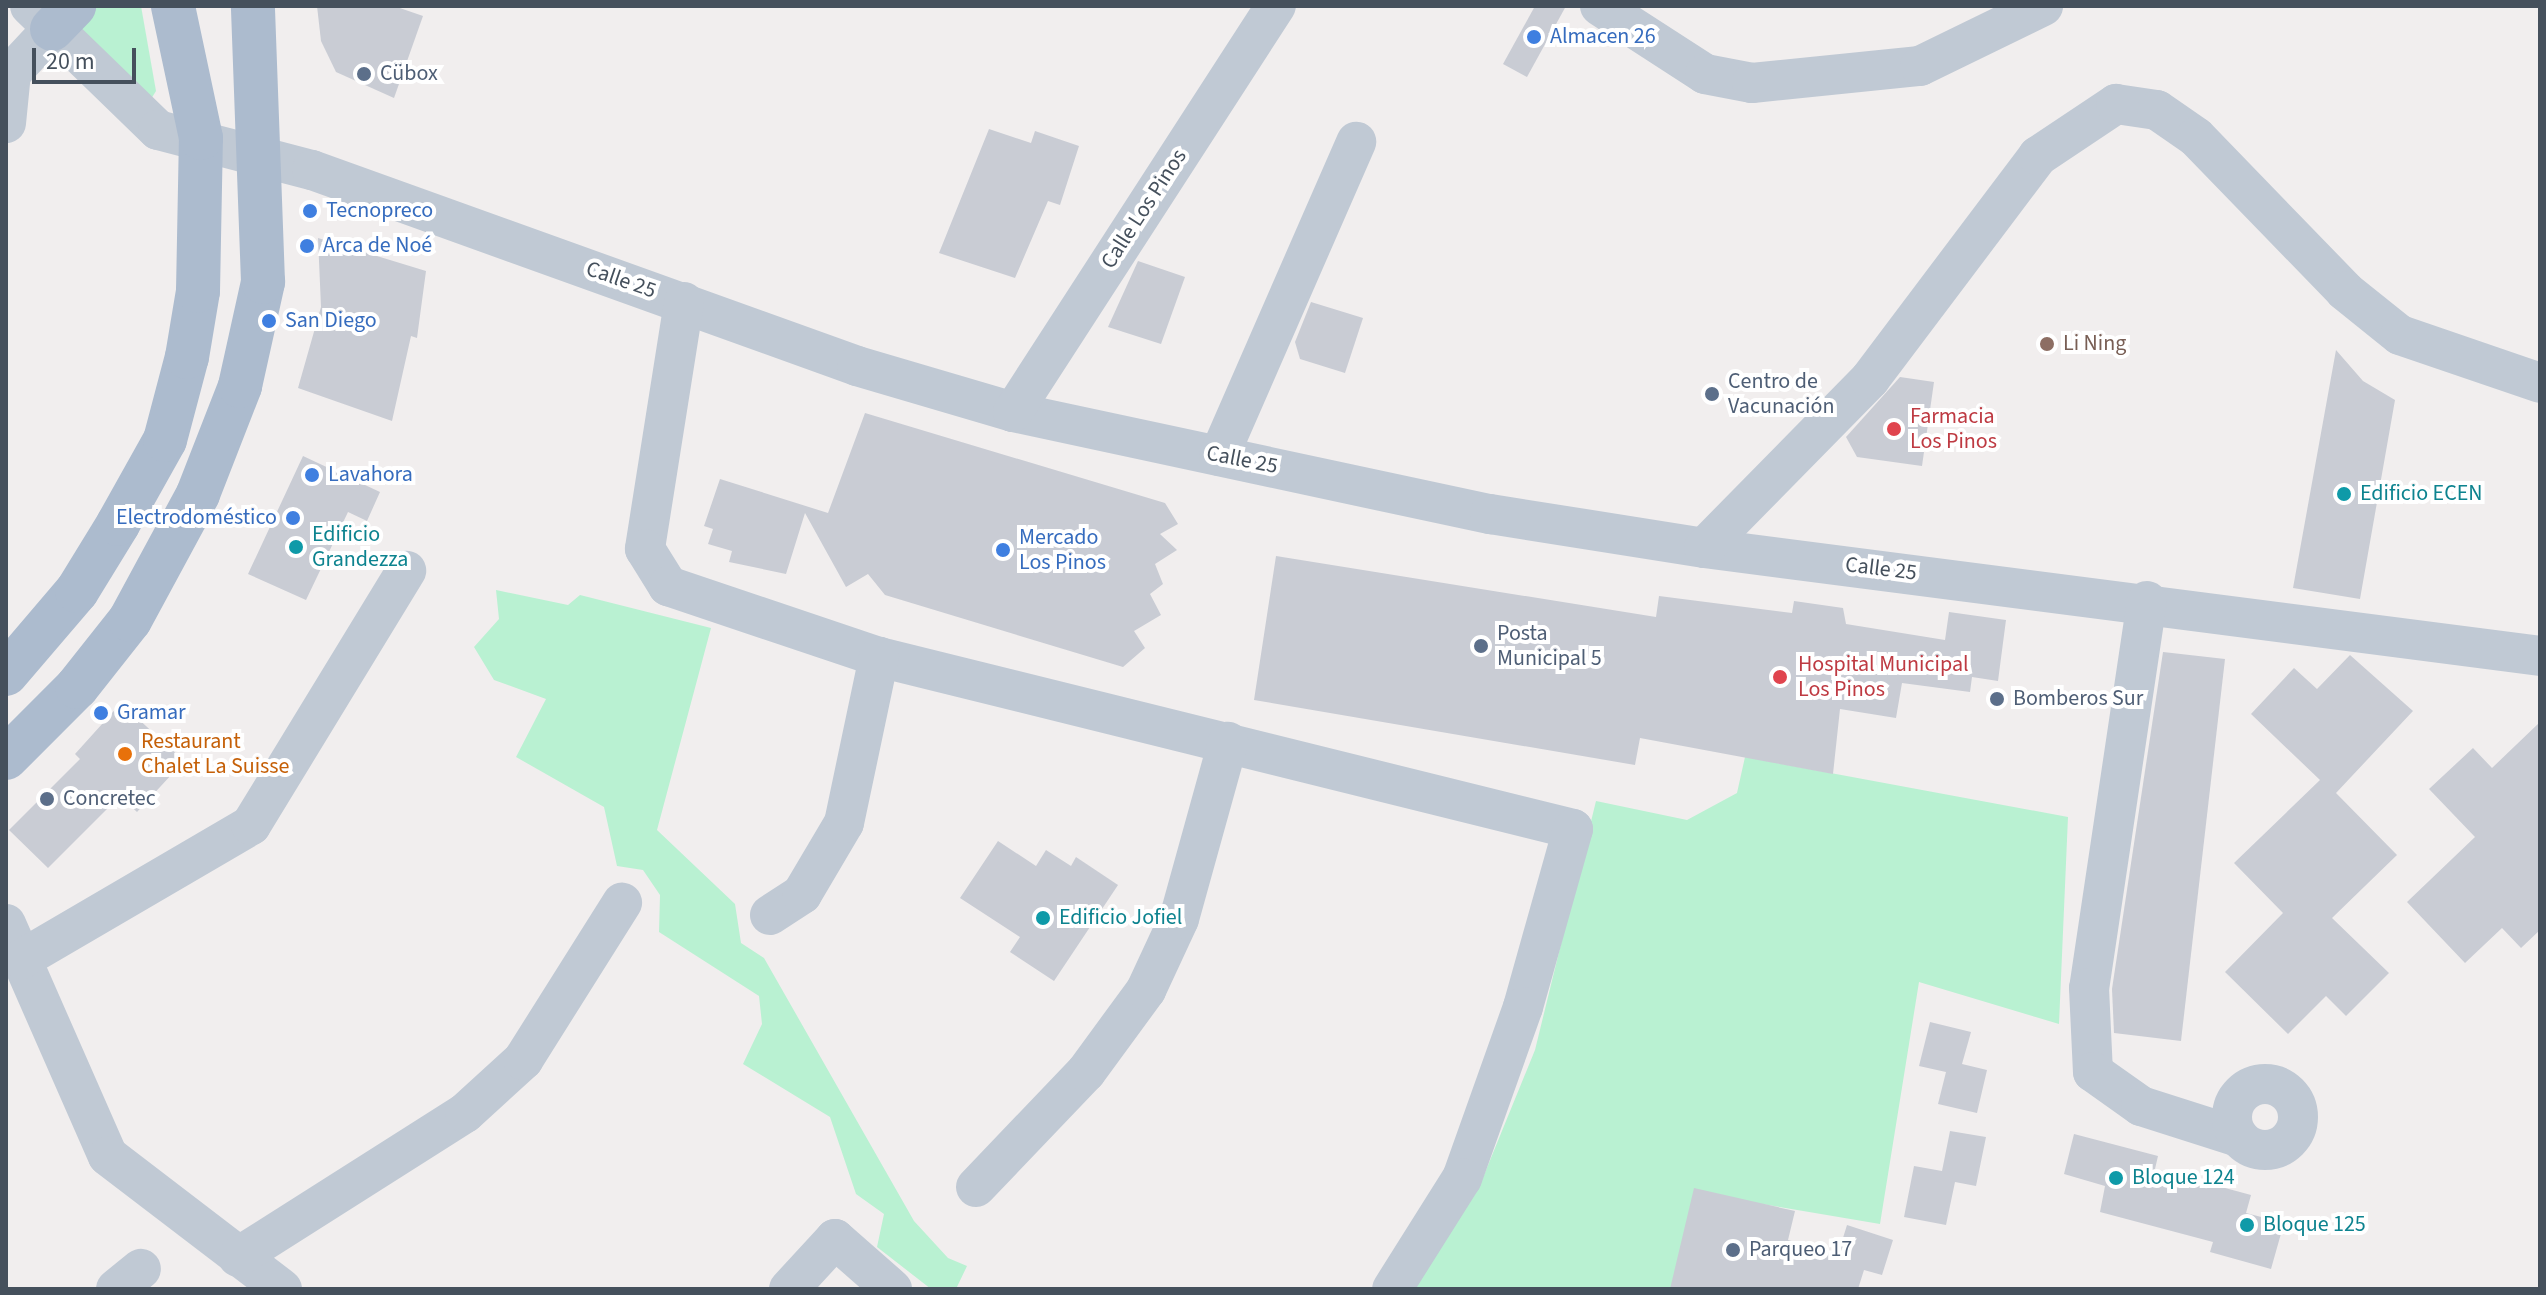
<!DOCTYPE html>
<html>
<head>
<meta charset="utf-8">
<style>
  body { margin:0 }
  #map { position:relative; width:2546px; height:1295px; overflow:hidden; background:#f1eeee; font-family:"Source Sans 3",sans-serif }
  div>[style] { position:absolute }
  .green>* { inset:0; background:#b9f1d2 }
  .building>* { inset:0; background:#c9ccd4 }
  .minor>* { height:40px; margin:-20px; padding:0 20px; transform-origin:20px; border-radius:20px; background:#c0c9d4 }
  .minor>.ring { margin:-20px; padding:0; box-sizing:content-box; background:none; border:40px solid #c0c9d4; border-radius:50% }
  .major>* { height:44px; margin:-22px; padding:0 22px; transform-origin:22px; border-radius:22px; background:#acbbce }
  .dots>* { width:22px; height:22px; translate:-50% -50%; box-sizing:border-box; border:4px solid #fff; border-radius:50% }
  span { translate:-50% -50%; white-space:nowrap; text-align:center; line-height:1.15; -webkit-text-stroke:8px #fff; paint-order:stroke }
  .shop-label { font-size:22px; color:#366cbe }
  .left { translate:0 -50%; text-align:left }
  .right { translate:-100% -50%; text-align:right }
  .service-label { font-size:22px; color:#4e5e75 }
  .street-label { font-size:22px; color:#45505c }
  .education-label { font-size:22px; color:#785e54 }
  .health-label { font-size:22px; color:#be3a42 }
  .culture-label { font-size:22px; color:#0d838f }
  .food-label { font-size:22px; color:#c56008 }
  .frame { position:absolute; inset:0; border:8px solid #45505c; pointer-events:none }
  .scale { position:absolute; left:32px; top:48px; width:104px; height:36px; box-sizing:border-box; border:4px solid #45505c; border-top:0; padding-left:10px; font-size:24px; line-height:28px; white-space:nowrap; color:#45505c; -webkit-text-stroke:6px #fff; paint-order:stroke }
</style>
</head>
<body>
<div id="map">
  <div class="green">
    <div style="clip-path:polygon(98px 6px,141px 6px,156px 91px,151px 99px,82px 34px,81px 24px)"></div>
    <div style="clip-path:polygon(496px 590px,568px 605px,580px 595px,711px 628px,657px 830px,735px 904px,741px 943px,764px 958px,914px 1221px,948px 1258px,967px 1266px,956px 1289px,931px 1289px,877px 1247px,884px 1214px,856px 1194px,830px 1117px,743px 1064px,762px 1024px,759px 996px,659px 932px,660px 895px,643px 870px,617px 866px,604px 807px,516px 757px,546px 699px,494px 680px,474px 647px,499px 619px)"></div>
    <div style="clip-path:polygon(1745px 757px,2068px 817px,2059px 1024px,1919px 982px,1880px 1224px,1762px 1204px,1670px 1289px,1413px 1289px,1484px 1175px,1535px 1050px,1596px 801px,1687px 820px,1737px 793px)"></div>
  </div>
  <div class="building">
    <div style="clip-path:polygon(317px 6px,394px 6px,423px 16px,394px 98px,336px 72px,321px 41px)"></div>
    <div style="clip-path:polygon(1535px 6px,1566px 6px,1527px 77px,1503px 64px)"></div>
    <div style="clip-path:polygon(989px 129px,1031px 143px,1035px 131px,1079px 146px,1060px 205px,1048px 201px,1015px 278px,939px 253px)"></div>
    <div style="clip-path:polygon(318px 238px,426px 271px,417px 338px,411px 336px,392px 421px,298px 388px,321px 307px)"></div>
    <div style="clip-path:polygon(1138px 261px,1185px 277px,1161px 344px,1108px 327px)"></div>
    <div style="clip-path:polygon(1311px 302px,1363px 318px,1345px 373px,1300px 359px,1295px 342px)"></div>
    <div style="clip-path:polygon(2336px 350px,2363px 381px,2395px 400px,2360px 599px,2293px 588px)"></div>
    <div style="clip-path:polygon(1900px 377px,1934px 382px,1922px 466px,1857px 457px,1846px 437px)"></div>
    <div style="clip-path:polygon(865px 413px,1165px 503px,1178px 524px,1160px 534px,1177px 550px,1155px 564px,1163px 584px,1150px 594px,1161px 615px,1134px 631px,1145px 648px,1123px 667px,885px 595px,868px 574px,846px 587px,805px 513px,786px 574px,729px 562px,732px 551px,708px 544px,713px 529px,704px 526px,720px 479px,828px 513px)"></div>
    <div style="clip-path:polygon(303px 456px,380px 492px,367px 521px,348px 512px,306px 600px,248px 574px)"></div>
    <div style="clip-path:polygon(1276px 556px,1656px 617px,1659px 596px,1792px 613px,1794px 601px,1843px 608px,1846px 624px,1945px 640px,1949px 612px,2006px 620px,1998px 681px,1972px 677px,1970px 692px,1902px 683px,1896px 718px,1840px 709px,1833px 774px,1640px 738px,1635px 765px,1254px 700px)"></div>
    <div style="clip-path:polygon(2163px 652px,2225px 659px,2181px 1041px,2114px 1033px,2112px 989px)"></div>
    <div style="clip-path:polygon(2350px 655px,2413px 711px,2336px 793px,2397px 855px,2332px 918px,2389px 973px,2346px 1016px,2326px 996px,2288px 1034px,2225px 972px,2283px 913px,2234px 863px,2320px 780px,2251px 714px,2294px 668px,2317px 689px)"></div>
    <div style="clip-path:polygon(121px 703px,184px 761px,137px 812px,120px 796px,48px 868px,9px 830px,80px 759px,75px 754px)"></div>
    <div style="clip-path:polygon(2540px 722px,2540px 930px,2521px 948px,2502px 928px,2465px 963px,2407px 902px,2475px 837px,2429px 789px,2473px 748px,2492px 768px)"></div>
    <div style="clip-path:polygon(998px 841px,1036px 866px,1046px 850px,1071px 866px,1076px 857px,1118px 885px,1054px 981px,1010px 952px,1020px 937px,960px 898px)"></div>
    <div style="clip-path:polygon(1930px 1022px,1971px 1032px,1962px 1064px,1987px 1070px,1977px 1113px,1938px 1104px,1946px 1072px,1919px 1066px)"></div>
    <div style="clip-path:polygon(1950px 1131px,1986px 1137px,1976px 1186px,1955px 1182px,1946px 1225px,1904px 1217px,1914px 1166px,1942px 1171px)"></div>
    <div style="clip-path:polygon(2074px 1134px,2158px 1156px,2155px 1169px,2251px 1195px,2246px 1213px,2284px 1223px,2271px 1269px,2210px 1252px,2213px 1242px,2100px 1212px,2105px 1186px,2064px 1174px)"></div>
    <div style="clip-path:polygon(1694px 1188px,1795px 1211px,1788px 1240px,1838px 1254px,1847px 1225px,1893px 1240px,1882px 1275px,1864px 1270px,1858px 1289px,1670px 1289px)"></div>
  </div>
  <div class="minor">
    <div style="left:30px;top:6px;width:178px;rotate:44.1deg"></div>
    <div style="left:158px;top:130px;width:159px;rotate:14.6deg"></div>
    <div style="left:312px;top:170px;width:579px;rotate:19.78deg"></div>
    <div style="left:857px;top:366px;width:163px;rotate:16.4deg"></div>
    <div style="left:1013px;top:412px;width:488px;rotate:12.1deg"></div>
    <div style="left:1490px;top:514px;width:217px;rotate:9deg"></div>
    <div style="left:1704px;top:548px;width:843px;rotate:7.36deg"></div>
    <div style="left:1600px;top:6px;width:125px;rotate:32.9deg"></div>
    <div style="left:1705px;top:74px;width:48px;rotate:10.8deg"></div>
    <div style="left:1752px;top:83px;width:169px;rotate:-5.8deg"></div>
    <div style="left:1920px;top:66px;width:137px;rotate:-26deg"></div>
    <div style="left:6px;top:123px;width:50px;rotate:-84.3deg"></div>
    <div style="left:11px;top:73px;width:60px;rotate:-47deg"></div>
    <div style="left:684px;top:302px;width:250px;rotate:99deg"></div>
    <div style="left:645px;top:549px;width:44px;rotate:58.1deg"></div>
    <div style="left:668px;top:586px;width:223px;rotate:18.6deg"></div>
    <div style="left:879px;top:657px;width:715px;rotate:13.92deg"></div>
    <div style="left:1573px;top:829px;width:185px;rotate:105.7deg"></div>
    <div style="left:1523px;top:1007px;width:182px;rotate:109.6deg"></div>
    <div style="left:1462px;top:1178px;width:131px;rotate:122.2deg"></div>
    <div style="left:1013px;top:412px;width:484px;rotate:-57.1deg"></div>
    <div style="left:1219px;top:456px;width:343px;rotate:-66.4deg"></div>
    <div style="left:1704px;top:548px;width:237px;rotate:-45.5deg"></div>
    <div style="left:1870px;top:379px;width:279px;rotate:-53deg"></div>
    <div style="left:2038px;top:156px;width:94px;rotate:-33.7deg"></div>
    <div style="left:2116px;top:104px;width:41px;rotate:8.3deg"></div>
    <div style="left:2157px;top:110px;width:47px;rotate:34.7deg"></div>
    <div style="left:2196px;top:137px;width:214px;rotate:45.9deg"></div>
    <div style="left:2345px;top:291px;width:70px;rotate:38.7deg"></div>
    <div style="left:2400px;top:335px;width:148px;rotate:18.9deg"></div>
    <div style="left:2147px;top:601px;width:391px;rotate:98.5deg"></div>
    <div style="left:2089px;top:988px;width:84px;rotate:87.3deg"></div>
    <div style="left:2093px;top:1072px;width:59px;rotate:35.3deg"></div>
    <div style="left:2141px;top:1106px;width:102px;rotate:17.7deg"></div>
    <div style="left:770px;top:915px;width:38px;rotate:-33deg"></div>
    <div style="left:802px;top:894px;width:82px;rotate:-59.4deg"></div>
    <div style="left:844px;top:823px;width:170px;rotate:-78.1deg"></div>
    <div style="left:6px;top:924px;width:253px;rotate:66.3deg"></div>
    <div style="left:108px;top:1156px;width:219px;rotate:37.4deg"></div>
    <div style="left:22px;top:959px;width:265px;rotate:-30.3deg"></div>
    <div style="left:251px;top:825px;width:298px;rotate:-58.6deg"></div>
    <div class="ring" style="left:2232px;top:1084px;width:26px;height:26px"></div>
    <div style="left:976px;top:1187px;width:159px;rotate:-46.3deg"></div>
    <div style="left:1086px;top:1072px;width:102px;rotate:-53.8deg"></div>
    <div style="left:1146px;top:990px;width:78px;rotate:-65.1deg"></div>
    <div style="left:1179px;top:919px;width:184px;rotate:-74.5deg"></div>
    <div style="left:238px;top:1257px;width:269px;rotate:-32.4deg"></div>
    <div style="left:465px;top:1113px;width:79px;rotate:-42.4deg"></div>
    <div style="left:523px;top:1060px;width:186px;rotate:-57.8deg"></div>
    <div style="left:116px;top:1289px;width:32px;rotate:-39deg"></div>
    <div style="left:789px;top:1289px;width:68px;rotate:-47.4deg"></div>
    <div style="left:835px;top:1239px;width:76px;rotate:41.3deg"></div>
  </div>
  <div class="major">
    <div style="left:52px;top:29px;width:32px;rotate:-46deg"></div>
    <div style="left:6px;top:674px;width:109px;rotate:-49.5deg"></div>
    <div style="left:77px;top:591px;width:79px;rotate:-58.5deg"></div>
    <div style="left:118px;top:524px;width:96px;rotate:-60.8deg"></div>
    <div style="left:165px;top:440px;width:86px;rotate:-75.2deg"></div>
    <div style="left:187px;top:357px;width:67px;rotate:-80.5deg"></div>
    <div style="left:198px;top:291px;width:153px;rotate:-88.9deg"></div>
    <div style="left:201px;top:138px;width:135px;rotate:-102deg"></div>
    <div style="left:6px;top:758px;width:100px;rotate:-45deg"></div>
    <div style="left:77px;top:687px;width:85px;rotate:-51.7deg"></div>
    <div style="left:130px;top:620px;width:143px;rotate:-61.6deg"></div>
    <div style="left:198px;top:494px;width:116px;rotate:-68.7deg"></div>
    <div style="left:240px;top:386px;width:107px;rotate:-77.5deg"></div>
    <div style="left:263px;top:282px;width:276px;rotate:-92.1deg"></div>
  </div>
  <div class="dots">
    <div style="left:1534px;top:37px;background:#3f7fe0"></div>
    <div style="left:364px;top:74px;background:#5c6f8a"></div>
    <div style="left:310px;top:211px;background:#3f7fe0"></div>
    <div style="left:307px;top:246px;background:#3f7fe0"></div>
    <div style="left:269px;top:321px;background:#3f7fe0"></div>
    <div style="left:2047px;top:344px;background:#8d6e63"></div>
    <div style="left:1712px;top:394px;background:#5c6f8a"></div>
    <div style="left:1894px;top:429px;background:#e0444e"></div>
    <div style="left:312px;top:475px;background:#3f7fe0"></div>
    <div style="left:2344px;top:494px;background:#0f9aa8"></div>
    <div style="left:293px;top:518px;background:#3f7fe0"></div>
    <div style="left:296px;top:547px;background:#0f9aa8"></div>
    <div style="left:1003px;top:550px;background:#3f7fe0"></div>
    <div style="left:1481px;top:646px;background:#5c6f8a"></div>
    <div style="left:1780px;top:677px;background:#e0444e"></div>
    <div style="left:1997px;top:699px;background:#5c6f8a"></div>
    <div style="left:101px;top:713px;background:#3f7fe0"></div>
    <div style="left:125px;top:754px;background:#e8710a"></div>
    <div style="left:47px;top:799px;background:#5c6f8a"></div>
    <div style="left:1043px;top:918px;background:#0f9aa8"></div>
    <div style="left:2116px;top:1178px;background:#0f9aa8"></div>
    <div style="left:2247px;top:1225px;background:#0f9aa8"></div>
    <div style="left:1733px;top:1250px;background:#5c6f8a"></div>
  </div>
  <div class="shop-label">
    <span class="left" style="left:1550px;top:37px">Almacen 26</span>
    <span class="left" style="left:326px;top:211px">Tecnopreco</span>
    <span class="left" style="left:323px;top:246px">Arca de Noé</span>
    <span class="left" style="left:285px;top:321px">San Diego</span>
    <span class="left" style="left:328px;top:475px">Lavahora</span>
    <span class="right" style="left:277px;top:518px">Electrodoméstico</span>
    <span class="left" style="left:1019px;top:550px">Mercado<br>Los Pinos</span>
    <span class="left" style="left:117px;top:713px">Gramar</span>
  </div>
  <div class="service-label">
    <span class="left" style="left:380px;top:74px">Cübox</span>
    <span class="left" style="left:1728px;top:394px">Centro de<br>Vacunación</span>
    <span class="left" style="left:1497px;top:646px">Posta<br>Municipal 5</span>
    <span class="left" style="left:2013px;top:699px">Bomberos Sur</span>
    <span class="left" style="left:63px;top:799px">Concretec</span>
    <span class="left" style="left:1749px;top:1250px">Parqueo 17</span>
  </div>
  <div class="street-label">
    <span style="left:1144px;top:209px;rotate:-57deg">Calle Los Pinos</span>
    <span style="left:621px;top:280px;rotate:19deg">Calle 25</span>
    <span style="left:1242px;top:460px;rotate:11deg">Calle 25</span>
    <span style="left:1881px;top:569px;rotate:7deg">Calle 25</span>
  </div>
  <div class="education-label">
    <span class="left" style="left:2063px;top:344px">Li Ning</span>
  </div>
  <div class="health-label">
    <span class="left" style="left:1910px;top:429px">Farmacia<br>Los Pinos</span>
    <span class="left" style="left:1798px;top:677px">Hospital Municipal<br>Los Pinos</span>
  </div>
  <div class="culture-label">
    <span class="left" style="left:2360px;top:494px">Edificio ECEN</span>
    <span class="left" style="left:312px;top:547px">Edificio<br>Grandezza</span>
    <span class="left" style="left:1059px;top:918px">Edificio Jofiel</span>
    <span class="left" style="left:2132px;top:1178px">Bloque 124</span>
    <span class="left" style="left:2263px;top:1225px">Bloque 125</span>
  </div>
  <div class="food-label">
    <span class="left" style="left:141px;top:754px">Restaurant<br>Chalet La Suisse</span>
  </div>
  <div class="frame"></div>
  <div class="scale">20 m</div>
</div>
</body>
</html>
